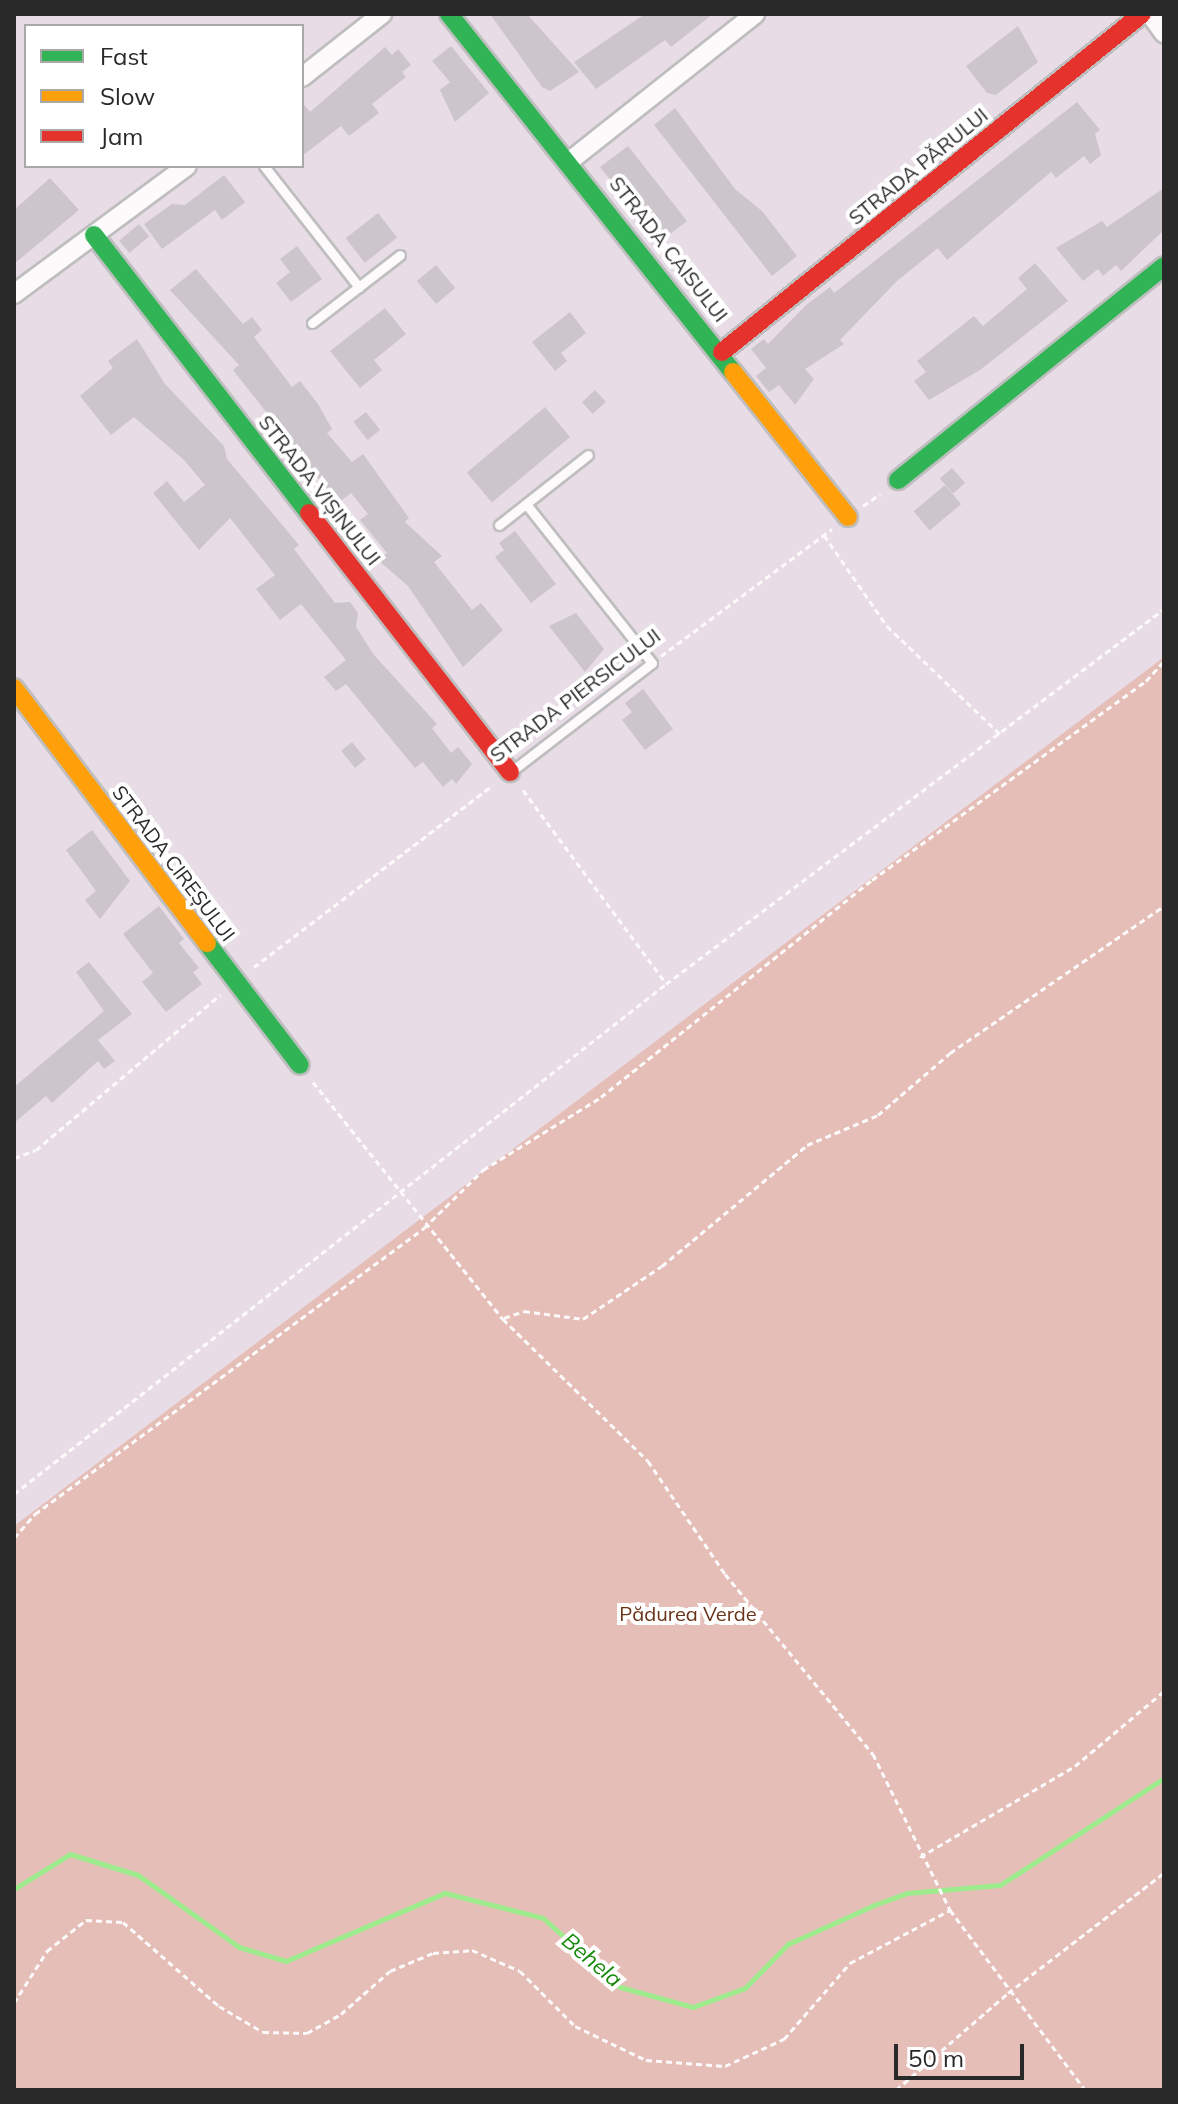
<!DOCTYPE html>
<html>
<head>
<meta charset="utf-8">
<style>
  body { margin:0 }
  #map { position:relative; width:1178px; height:2104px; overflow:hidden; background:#e8dde6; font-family:Mulish,sans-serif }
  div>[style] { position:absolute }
  .green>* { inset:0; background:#e6beb8 }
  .stream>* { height:5px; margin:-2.5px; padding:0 2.5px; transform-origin:2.5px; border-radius:2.5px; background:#9eec8d }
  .building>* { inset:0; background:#cdc5cc; transform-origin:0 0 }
  .path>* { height:3px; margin-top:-1.5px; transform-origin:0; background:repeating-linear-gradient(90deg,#fcfafb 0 6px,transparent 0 10px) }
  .roads { filter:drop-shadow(2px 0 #bfbebf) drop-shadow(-2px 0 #bfbebf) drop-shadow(0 2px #bfbebf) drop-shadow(0 -2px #bfbebf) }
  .lane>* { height:9px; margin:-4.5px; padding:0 4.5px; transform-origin:4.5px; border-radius:4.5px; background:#fcfafb }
  .street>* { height:18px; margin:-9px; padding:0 9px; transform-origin:9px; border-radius:9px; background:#fcfafb }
  .fast>* { height:18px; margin:-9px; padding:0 9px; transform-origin:9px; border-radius:9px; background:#30b455 }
  .slow>* { height:18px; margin:-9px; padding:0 9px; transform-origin:9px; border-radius:9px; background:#ff9f0a }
  .jam>* { height:18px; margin:-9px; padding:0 9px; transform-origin:9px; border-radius:9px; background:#e5322d }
  span { translate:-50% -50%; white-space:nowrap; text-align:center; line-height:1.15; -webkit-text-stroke:8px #fff; paint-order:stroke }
  .street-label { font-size:20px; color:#292929 }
  .park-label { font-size:20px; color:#683316 }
  .water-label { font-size:22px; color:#158909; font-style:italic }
  .frame { position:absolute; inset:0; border:16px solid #292929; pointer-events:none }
  .legend { position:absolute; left:24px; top:24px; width:280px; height:144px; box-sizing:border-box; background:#fff; border:2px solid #a9a9a9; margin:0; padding:10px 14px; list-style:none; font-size:24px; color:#292929 }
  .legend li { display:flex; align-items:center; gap:16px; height:40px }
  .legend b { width:40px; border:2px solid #a9a9a9 }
  .scale { position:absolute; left:894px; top:2044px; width:130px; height:36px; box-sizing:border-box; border:4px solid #292929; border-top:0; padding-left:10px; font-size:24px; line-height:28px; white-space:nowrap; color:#292929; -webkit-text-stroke:6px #fff; paint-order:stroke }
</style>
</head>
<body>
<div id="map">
  <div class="green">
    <div style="clip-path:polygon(1164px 657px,1164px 2090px,14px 2090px,14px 1526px)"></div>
  </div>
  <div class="stream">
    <div style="left:14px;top:1889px;width:66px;rotate:-32deg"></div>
    <div style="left:70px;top:1854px;width:71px;rotate:17.2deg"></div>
    <div style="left:138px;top:1875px;width:124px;rotate:35.5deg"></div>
    <div style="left:239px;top:1947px;width:49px;rotate:16.6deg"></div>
    <div style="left:286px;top:1961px;width:173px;rotate:-23.2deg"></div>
    <div style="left:445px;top:1893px;width:101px;rotate:14.3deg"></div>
    <div style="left:543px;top:1918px;width:103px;rotate:41.9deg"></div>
    <div style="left:620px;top:1987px;width:76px;rotate:15.3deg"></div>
    <div style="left:693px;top:2007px;width:55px;rotate:-20.1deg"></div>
    <div style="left:745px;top:1988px;width:62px;rotate:-45.7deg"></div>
    <div style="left:788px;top:1944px;width:94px;rotate:-24.4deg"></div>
    <div style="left:874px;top:1905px;width:35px;rotate:-20deg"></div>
    <div style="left:907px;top:1893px;width:93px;rotate:-4.9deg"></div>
    <div style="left:1000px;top:1885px;width:196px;rotate:-33.1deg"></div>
  </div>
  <div class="building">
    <div style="clip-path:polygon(490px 14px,527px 14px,579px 72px,550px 91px,542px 87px)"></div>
    <div style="clip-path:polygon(645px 14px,713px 14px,671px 47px,665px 40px,596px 89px,574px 62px)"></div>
    <div style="clip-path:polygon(1018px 26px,1038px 62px,996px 95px,987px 93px,966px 66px)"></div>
    <div style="clip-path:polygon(451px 46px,489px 93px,455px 122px,440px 90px,450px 82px,432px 61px)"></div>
    <div style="clip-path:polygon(385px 47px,392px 55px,398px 49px,411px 65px,402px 72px,406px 77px,372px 104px,379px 113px,349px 136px,341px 126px,302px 156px,302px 102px,310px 112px)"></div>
    <div style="clip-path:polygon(1077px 102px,1100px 130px,1095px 134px,1101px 155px,1090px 164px,1084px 156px,1056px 178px,1051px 172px,947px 260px,938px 248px,897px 281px,840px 340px,844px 344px,805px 369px,814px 379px,795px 405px,779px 385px,769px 392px,756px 376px,766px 368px,751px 349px,764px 339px,768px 344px,806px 305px,830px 287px,834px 293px)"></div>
    <div style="clip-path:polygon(675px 108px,735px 189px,762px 211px,797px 256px,772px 276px,654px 125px)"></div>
    <div style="clip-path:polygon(628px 146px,687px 221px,661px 241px,617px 178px,612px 182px,600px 167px)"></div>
    <div style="clip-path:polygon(224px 175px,245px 202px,222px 220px,215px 210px,162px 249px,144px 224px,172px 204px,185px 205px)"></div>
    <div style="clip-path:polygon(50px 178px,79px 210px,14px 264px,14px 210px)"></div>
    <div style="clip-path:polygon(1164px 188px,1164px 230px,1121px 271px,1116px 265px,1103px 276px,1098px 269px,1083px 281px,1056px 248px,1102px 221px,1107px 227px)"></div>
    <div style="left:378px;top:213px;width:31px;height:41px;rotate:52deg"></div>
    <div style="left:139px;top:224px;width:16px;height:26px;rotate:50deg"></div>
    <div style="clip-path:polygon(297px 246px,322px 279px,291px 302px,276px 283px,290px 272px,280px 259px)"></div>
    <div style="clip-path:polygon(1035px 263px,1068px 301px,980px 370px,929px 400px,914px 381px,926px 372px,917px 361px,974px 316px,983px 326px,1027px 289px,1018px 278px)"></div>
    <div style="left:436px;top:265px;width:30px;height:25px;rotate:50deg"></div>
    <div style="clip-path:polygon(196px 269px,243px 324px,252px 317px,262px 330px,254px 337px,292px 387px,300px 381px,318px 404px,332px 429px,327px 433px,352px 462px,363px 454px,409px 518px,405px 522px,442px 556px,434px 562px,472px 610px,481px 603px,503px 630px,463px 667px,408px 586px,378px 560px,387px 553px,360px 520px,368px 514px,351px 493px,338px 503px,233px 370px,239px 365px,170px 290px)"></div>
    <div style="clip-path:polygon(385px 308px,406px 334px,374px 360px,382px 370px,360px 388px,330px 351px)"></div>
    <div style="clip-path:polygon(570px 312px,586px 333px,561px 353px,567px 361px,555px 371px,532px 342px)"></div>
    <div style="clip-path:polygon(137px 339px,165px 384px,224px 446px,227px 459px,299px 545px,294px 549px,335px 603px,350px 602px,358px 613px,356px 627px,374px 655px,437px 724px,432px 728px,451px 753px,458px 747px,472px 764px,456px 784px,452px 779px,443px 787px,423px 762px,415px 768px,346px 684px,336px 691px,324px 677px,346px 660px,301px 604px,280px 620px,256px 589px,275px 575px,230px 518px,199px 550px,153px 493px,167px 481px,184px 502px,205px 485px,184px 460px,134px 417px,111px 435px,80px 396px,113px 368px,108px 361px)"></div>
    <div style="left:595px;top:390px;width:16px;height:18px;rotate:47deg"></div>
    <div style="left:545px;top:407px;width:39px;height:102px;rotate:50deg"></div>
    <div style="left:366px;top:412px;width:23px;height:16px;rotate:52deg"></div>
    <div style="left:952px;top:468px;width:20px;height:16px;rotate:49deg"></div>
    <div style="left:945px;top:485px;width:25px;height:41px;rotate:50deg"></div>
    <div style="clip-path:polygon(515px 531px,556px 584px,531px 603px,495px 557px,504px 550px,499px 543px)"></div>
    <div style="clip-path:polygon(576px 613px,604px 649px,585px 672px,549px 626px)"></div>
    <div style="clip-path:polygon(643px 689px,673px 729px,645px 750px,622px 720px,632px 712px,625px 703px)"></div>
    <div style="left:352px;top:742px;width:22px;height:14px;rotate:51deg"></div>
    <div style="clip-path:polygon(92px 830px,130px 881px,100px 919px,85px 900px,96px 891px,66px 850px)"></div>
    <div style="clip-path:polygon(159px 906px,184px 939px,179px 943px,199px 968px,193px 972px,202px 984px,166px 1012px,142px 982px,153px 973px,123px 934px)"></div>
    <div style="clip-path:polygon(89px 962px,132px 1014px,98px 1040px,115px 1061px,104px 1069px,98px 1061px,52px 1103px,46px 1096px,14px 1123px,14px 1087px,104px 1011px,76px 972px)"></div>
  </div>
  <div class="path">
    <div style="left:863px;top:506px;width:21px;rotate:-35deg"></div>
    <div style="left:824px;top:535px;width:111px;rotate:55.3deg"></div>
    <div style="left:887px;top:626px;width:156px;rotate:43.7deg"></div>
    <div style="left:661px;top:656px;width:213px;rotate:-36.6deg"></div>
    <div style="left:523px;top:790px;width:240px;rotate:53.5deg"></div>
    <div style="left:254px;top:967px;width:300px;rotate:-37.3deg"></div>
    <div style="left:313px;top:1082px;width:304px;rotate:51.3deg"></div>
    <div style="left:503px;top:1319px;width:203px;rotate:44.4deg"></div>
    <div style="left:648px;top:1461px;width:137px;rotate:55.7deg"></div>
    <div style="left:725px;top:1574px;width:233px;rotate:50.6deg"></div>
    <div style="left:873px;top:1754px;width:174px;rotate:63.7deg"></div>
    <div style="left:950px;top:1910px;width:225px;rotate:53.1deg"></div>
    <div style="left:14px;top:1158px;width:23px;rotate:-20deg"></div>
    <div style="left:36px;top:1150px;width:241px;rotate:-40.1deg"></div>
    <div style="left:504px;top:1318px;width:21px;rotate:-19deg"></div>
    <div style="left:524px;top:1311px;width:60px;rotate:7.7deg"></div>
    <div style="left:583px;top:1319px;width:95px;rotate:-33.9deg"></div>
    <div style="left:662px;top:1266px;width:189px;rotate:-39.8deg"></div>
    <div style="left:807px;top:1145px;width:77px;rotate:-22.9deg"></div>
    <div style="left:878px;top:1115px;width:95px;rotate:-40.7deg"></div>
    <div style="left:950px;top:1053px;width:260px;rotate:-34.5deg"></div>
    <div style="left:14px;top:1494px;width:828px;rotate:-38.03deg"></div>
    <div style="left:666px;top:984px;width:623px;rotate:-36.98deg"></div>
    <div style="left:14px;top:1538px;width:32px;rotate:-49deg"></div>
    <div style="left:35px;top:1514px;width:483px;rotate:-36.3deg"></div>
    <div style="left:424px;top:1228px;width:83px;rotate:-44.5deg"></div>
    <div style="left:483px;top:1170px;width:139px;rotate:-31.7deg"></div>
    <div style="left:601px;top:1097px;width:347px;rotate:-38.7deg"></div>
    <div style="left:872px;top:880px;width:339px;rotate:-36deg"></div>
    <div style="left:1146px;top:681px;width:27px;rotate:-48deg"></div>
    <div style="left:920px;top:1857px;width:180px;rotate:-30.4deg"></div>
    <div style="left:1075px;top:1766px;width:116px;rotate:-40.1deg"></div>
    <div style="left:14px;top:2003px;width:62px;rotate:-57.6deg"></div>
    <div style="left:47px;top:1951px;width:50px;rotate:-38.5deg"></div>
    <div style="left:86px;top:1920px;width:37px;rotate:3deg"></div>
    <div style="left:123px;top:1922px;width:128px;rotate:41.2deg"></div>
    <div style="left:219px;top:2006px;width:51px;rotate:30.6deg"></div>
    <div style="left:263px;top:2032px;width:44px;rotate:1.3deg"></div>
    <div style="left:307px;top:2033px;width:39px;rotate:-29deg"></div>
    <div style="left:341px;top:2014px;width:65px;rotate:-41.3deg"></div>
    <div style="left:390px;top:1971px;width:47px;rotate:-22.7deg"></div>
    <div style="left:433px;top:1953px;width:39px;rotate:-4deg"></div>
    <div style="left:472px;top:1950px;width:52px;rotate:23.6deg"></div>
    <div style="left:520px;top:1971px;width:78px;rotate:45deg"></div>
    <div style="left:575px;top:2026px;width:79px;rotate:25.6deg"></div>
    <div style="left:646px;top:2060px;width:79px;rotate:4.3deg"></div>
    <div style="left:725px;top:2066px;width:65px;rotate:-24.6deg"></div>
    <div style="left:784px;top:2039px;width:101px;rotate:-49deg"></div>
    <div style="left:850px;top:1963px;width:113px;rotate:-27.9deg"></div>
    <div style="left:896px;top:2090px;width:148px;rotate:-40.9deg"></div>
    <div style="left:1008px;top:1993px;width:197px;rotate:-37.6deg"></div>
  </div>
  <div class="roads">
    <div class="lane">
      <div style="left:264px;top:166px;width:154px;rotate:51.9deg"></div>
      <div style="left:312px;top:323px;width:111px;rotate:-37.7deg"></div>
      <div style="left:499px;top:525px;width:113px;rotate:-38.2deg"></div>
      <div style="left:513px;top:770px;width:175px;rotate:-37.6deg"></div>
      <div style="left:652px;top:663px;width:203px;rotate:-128.4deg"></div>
    </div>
    <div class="street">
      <div style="left:1150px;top:14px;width:24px;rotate:54deg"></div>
      <div style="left:302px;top:77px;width:102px;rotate:-38.2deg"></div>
      <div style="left:571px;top:160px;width:235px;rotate:-38.4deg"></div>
      <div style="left:14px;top:294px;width:215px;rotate:-36.5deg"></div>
    </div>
    <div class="fast">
      <div style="left:449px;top:14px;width:457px;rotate:51.6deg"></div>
      <div style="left:94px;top:235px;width:351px;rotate:52.3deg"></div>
      <div style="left:898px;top:480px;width:341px;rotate:-38.8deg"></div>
      <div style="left:207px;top:943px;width:153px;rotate:52.7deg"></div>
    </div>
    <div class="slow">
      <div style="left:733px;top:372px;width:185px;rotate:51.6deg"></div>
      <div style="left:14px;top:688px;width:320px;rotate:52.9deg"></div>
    </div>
    <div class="jam">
      <div style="left:722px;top:352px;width:539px;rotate:-38.83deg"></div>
      <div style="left:309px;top:513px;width:328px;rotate:52.2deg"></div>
    </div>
  </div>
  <div class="street-label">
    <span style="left:918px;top:166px;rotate:-39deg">STRADA PĂRULUI</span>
    <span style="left:669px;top:249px;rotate:52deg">STRADA CAISULUI</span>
    <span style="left:320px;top:490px;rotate:52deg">STRADA VIȘINULUI</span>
    <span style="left:575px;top:695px;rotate:-37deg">STRADA PIERSICULUI</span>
    <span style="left:174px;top:863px;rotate:53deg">STRADA CIREȘULUI</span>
  </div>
  <div class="park-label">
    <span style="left:688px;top:1613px">Pădurea Verde</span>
  </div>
  <div class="water-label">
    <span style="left:592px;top:1960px;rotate:40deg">Behela</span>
  </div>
  <div class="frame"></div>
  <ul class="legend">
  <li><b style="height:10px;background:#30b455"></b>Fast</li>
  <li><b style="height:10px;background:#ff9f0a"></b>Slow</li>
  <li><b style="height:10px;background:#e5322d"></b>Jam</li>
  </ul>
  <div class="scale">50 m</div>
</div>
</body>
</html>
